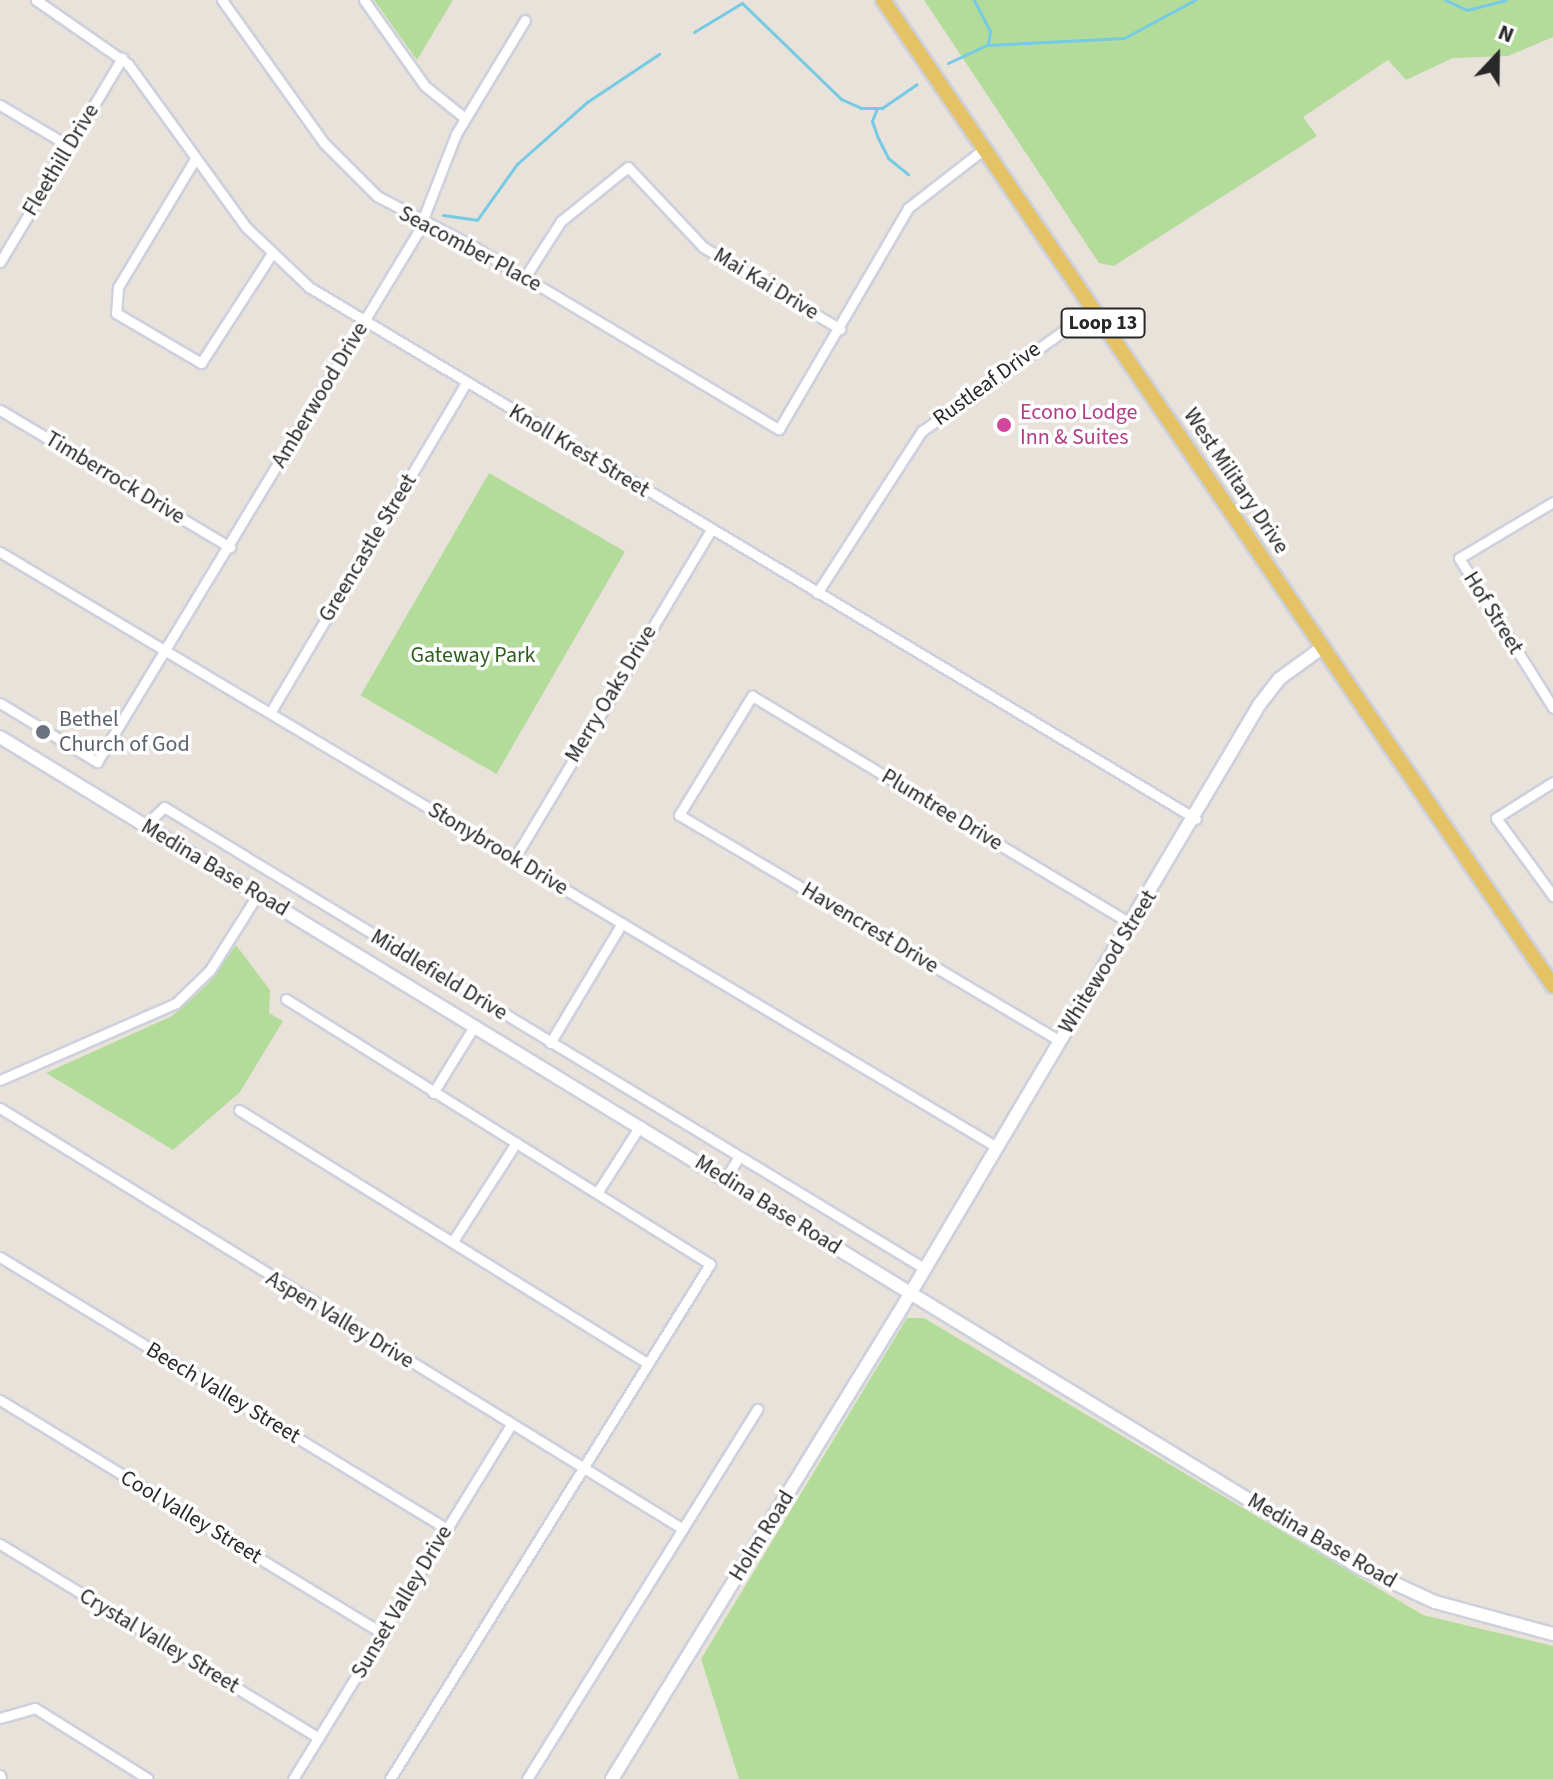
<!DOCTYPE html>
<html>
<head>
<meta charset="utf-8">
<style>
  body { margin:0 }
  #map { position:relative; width:1553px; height:1779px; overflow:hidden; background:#e9e2db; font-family:"Source Sans 3",sans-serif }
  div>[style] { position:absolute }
  .green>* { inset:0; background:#b3dc9b; transform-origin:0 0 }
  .stream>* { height:3px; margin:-1.5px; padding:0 1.5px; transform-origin:1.5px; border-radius:1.5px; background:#75cbe4 }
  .roads { filter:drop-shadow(2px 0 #cdd1dc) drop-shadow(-2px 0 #cdd1dc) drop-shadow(0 2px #cdd1dc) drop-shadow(0 -2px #cdd1dc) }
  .minor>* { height:9px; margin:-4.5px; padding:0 4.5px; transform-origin:4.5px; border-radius:4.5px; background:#fff }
  .tertiary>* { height:12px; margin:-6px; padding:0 6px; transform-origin:6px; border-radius:6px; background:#fff }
  .primary>* { height:14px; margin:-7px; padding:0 7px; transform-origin:7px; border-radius:7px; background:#e5c264 }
  .dots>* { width:22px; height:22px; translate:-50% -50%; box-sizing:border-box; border:4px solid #fff; border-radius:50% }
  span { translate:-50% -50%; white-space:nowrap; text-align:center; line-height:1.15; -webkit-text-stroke:7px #fff; paint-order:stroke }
  .shield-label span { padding:2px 6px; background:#fff; border:2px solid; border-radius:6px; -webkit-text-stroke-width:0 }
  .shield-label { font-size:20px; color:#282828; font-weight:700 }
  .street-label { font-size:22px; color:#282828 }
  .hotel-label { font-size:22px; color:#b23c85 }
  .left { translate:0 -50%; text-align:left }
  .park-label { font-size:22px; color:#2e5e1f }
  .worship-label { font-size:22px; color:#5b616d }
  .north { position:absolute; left:1457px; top:16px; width:80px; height:80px; -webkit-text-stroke:6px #fff; paint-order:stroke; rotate:22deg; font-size:22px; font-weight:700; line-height:32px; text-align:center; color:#282828 }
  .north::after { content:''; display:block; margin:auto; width:28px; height:36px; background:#282828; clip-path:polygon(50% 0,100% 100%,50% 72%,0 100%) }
</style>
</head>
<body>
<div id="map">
  <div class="green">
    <div style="clip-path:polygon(374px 0,453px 0,417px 60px)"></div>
    <div style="clip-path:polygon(924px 0,1553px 0,1553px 37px,1508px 56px,1453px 58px,1406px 80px,1388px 60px,1303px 117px,1317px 136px,1114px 266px,1099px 263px)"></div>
    <div style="left:489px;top:473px;width:157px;height:257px;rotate:30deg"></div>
    <div style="clip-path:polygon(236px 945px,270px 990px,269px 1013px,283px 1021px,240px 1092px,173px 1150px,46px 1073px,172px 1016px,207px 985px)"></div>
    <div style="clip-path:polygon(907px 1318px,924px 1318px,1423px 1615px,1553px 1646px,1553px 1779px,739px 1779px,701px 1659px)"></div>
  </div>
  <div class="stream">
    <div style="left:974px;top:0;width:35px;rotate:63deg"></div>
    <div style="left:990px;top:31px;width:14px;rotate:98deg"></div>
    <div style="left:988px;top:45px;width:136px;rotate:-2.9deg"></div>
    <div style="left:1124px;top:38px;width:81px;rotate:-28.2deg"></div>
    <div style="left:1445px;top:0;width:24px;rotate:24deg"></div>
    <div style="left:1467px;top:10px;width:40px;rotate:-14.4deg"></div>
    <div style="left:694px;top:32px;width:56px;rotate:-31.1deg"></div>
    <div style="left:742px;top:3px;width:138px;rotate:44.1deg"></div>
    <div style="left:841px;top:99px;width:22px;rotate:24deg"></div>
    <div style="left:861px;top:108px;width:21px"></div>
    <div style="left:882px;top:108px;width:42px;rotate:-34.4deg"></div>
    <div style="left:948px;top:63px;width:43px;rotate:-24.8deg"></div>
    <div style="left:877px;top:108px;width:14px;rotate:111deg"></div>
    <div style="left:872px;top:121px;width:18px;rotate:71deg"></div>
    <div style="left:878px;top:138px;width:22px;rotate:63deg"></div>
    <div style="left:888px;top:158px;width:26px;rotate:39deg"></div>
    <div style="left:443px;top:215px;width:34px;rotate:8deg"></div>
    <div style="left:477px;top:220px;width:69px;rotate:-54.5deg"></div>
    <div style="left:517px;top:164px;width:94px;rotate:-41.5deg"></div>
    <div style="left:587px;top:102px;width:87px;rotate:-33.7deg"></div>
  </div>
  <div class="roads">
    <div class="minor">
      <div style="left:36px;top:0;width:112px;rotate:34.8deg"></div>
      <div style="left:128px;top:64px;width:201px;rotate:54.1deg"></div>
      <div style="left:246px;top:227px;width:87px;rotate:43.6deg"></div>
      <div style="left:309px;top:287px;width:1034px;rotate:30.95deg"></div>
      <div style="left:222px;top:0;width:176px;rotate:54.5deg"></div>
      <div style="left:324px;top:143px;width:75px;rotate:45deg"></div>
      <div style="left:377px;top:196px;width:112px;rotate:27.7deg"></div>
      <div style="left:476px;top:248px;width:353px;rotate:30.9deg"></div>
      <div style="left:779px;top:429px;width:256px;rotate:-59.7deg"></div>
      <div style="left:908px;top:208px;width:96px;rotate:-37.8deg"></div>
      <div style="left:364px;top:0;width:105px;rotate:54.7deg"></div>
      <div style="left:425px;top:86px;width:51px;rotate:38.7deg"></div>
      <div style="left:0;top:105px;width:80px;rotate:30.7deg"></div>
      <div style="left:195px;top:159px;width:149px;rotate:121deg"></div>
      <div style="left:118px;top:287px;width:26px;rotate:94deg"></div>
      <div style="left:116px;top:313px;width:99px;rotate:30.5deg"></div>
      <div style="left:201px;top:363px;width:129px;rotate:-57.1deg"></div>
      <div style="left:0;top:262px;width:238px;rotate:-59.1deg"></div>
      <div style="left:525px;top:277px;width:67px;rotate:-57.3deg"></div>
      <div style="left:561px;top:221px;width:86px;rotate:-38.9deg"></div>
      <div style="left:628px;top:167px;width:110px;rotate:46.8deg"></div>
      <div style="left:703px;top:247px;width:160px;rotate:30.9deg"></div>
      <div style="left:0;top:410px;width:268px;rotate:30.8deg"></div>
      <div style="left:1553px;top:502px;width:109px;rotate:149.2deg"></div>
      <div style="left:1459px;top:558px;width:177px;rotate:57.9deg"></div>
      <div style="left:0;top:552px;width:1159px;rotate:30.84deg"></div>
      <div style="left:817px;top:593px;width:193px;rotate:-57.1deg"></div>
      <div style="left:922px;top:431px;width:211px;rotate:-35.3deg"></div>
      <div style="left:0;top:703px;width:114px;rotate:31.3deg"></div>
      <div style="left:97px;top:762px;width:620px;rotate:-58.8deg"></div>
      <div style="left:418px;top:232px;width:105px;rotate:-68.8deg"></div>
      <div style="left:456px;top:134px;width:133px;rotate:-58.8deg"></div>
      <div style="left:270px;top:713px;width:384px;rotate:-59.3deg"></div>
      <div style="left:1553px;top:782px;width:67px;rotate:147.7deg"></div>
      <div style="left:1496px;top:818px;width:97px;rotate:53.8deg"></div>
      <div style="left:145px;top:825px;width:26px;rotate:-43deg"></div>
      <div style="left:164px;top:807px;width:887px;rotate:31.25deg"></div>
      <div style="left:514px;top:859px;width:383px;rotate:-59.1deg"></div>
      <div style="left:286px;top:999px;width:500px;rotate:32.01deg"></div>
      <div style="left:710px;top:1264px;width:606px;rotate:121.86deg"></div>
      <div style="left:1060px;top:1041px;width:443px;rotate:-149.3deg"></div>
      <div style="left:679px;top:815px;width:140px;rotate:-58.5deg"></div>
      <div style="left:752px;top:696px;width:443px;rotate:31deg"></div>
      <div style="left:550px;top:1043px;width:140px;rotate:-59deg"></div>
      <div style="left:0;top:1080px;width:192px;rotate:-23.6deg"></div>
      <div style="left:176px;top:1003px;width:47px;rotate:-44.1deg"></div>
      <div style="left:210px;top:970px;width:90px;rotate:-57.7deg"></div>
      <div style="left:433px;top:1093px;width:76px;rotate:-58.4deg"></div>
      <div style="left:0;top:1108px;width:802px;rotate:31.65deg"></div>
      <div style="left:239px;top:1110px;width:481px;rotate:31.8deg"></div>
      <div style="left:725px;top:1179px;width:25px;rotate:-58deg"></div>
      <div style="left:597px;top:1193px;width:80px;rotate:-57.3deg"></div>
      <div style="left:453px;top:1241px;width:117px;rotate:-57.3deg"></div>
      <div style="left:0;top:1257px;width:523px;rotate:31.32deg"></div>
      <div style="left:0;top:1400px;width:449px;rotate:31.4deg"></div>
      <div style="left:0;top:1544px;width:373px;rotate:31.3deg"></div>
      <div style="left:0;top:1718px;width:36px;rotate:-16deg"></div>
      <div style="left:35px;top:1708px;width:133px;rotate:32.1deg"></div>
      <div style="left:0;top:1775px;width:4px;rotate:76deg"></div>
      <div style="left:293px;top:1779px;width:417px;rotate:-58.4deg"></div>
      <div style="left:527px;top:1779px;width:436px;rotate:-58.1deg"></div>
    </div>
    <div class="tertiary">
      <div style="left:0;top:737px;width:1590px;rotate:31.42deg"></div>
      <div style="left:1357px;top:1566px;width:86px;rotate:24.8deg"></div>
      <div style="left:1435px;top:1602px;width:122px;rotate:15.2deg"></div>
      <div style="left:612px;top:1779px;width:544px;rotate:-58.39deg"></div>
      <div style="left:897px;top:1316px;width:710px;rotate:-59.35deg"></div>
      <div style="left:1259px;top:705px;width:33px;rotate:-52deg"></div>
      <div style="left:1279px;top:679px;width:54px;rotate:-36deg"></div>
    </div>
    <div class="primary">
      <div style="left:883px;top:0;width:1192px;rotate:55.8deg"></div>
    </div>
  </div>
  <div class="dots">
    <div style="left:1004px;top:425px;background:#d1479c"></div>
    <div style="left:43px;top:732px;background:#6b7280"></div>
  </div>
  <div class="shield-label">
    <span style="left:1103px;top:323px">Loop 13</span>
  </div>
  <div class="street-label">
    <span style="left:61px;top:160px;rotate:-59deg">Fleethill Drive</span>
    <span style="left:470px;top:249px;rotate:28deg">Seacomber Place</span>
    <span style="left:766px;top:284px;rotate:31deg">Mai Kai Drive</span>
    <span style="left:987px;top:384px;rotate:-36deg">Rustleaf Drive</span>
    <span style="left:320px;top:395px;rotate:-59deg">Amberwood Drive</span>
    <span style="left:579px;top:451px;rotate:31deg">Knoll Krest Street</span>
    <span style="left:115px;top:478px;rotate:31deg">Timberrock Drive</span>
    <span style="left:1236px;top:481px;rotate:56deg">West Military Drive</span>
    <span style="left:368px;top:548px;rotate:-59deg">Greencastle Street</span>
    <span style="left:1493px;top:613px;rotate:58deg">Hof Street</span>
    <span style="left:611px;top:694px;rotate:-59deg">Merry Oaks Drive</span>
    <span style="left:942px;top:810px;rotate:31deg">Plumtree Drive</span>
    <span style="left:498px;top:849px;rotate:31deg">Stonybrook Drive</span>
    <span style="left:215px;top:868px;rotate:31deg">Medina Base Road</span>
    <span style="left:870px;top:928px;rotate:31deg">Havencrest Drive</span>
    <span style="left:1108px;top:962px;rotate:-58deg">Whitewood Street</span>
    <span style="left:439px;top:975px;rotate:31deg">Middlefield Drive</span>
    <span style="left:768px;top:1205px;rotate:32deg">Medina Base Road</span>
    <span style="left:340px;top:1320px;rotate:31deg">Aspen Valley Drive</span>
    <span style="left:223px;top:1393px;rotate:31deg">Beech Valley Street</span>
    <span style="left:191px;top:1517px;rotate:31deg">Cool Valley Street</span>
    <span style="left:762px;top:1536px;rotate:-58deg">Holm Road</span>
    <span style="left:1322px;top:1541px;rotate:30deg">Medina Base Road</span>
    <span style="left:402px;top:1602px;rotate:-59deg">Sunset Valley Drive</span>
    <span style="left:159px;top:1641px;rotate:31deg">Crystal Valley Street</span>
  </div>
  <div class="hotel-label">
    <span class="left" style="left:1020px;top:425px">Econo Lodge<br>Inn &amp; Suites</span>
  </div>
  <div class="park-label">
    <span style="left:473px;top:656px">Gateway Park</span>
  </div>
  <div class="worship-label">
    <span class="left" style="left:59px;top:732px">Bethel<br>Church of God</span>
  </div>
  <div class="north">N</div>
</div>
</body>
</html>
